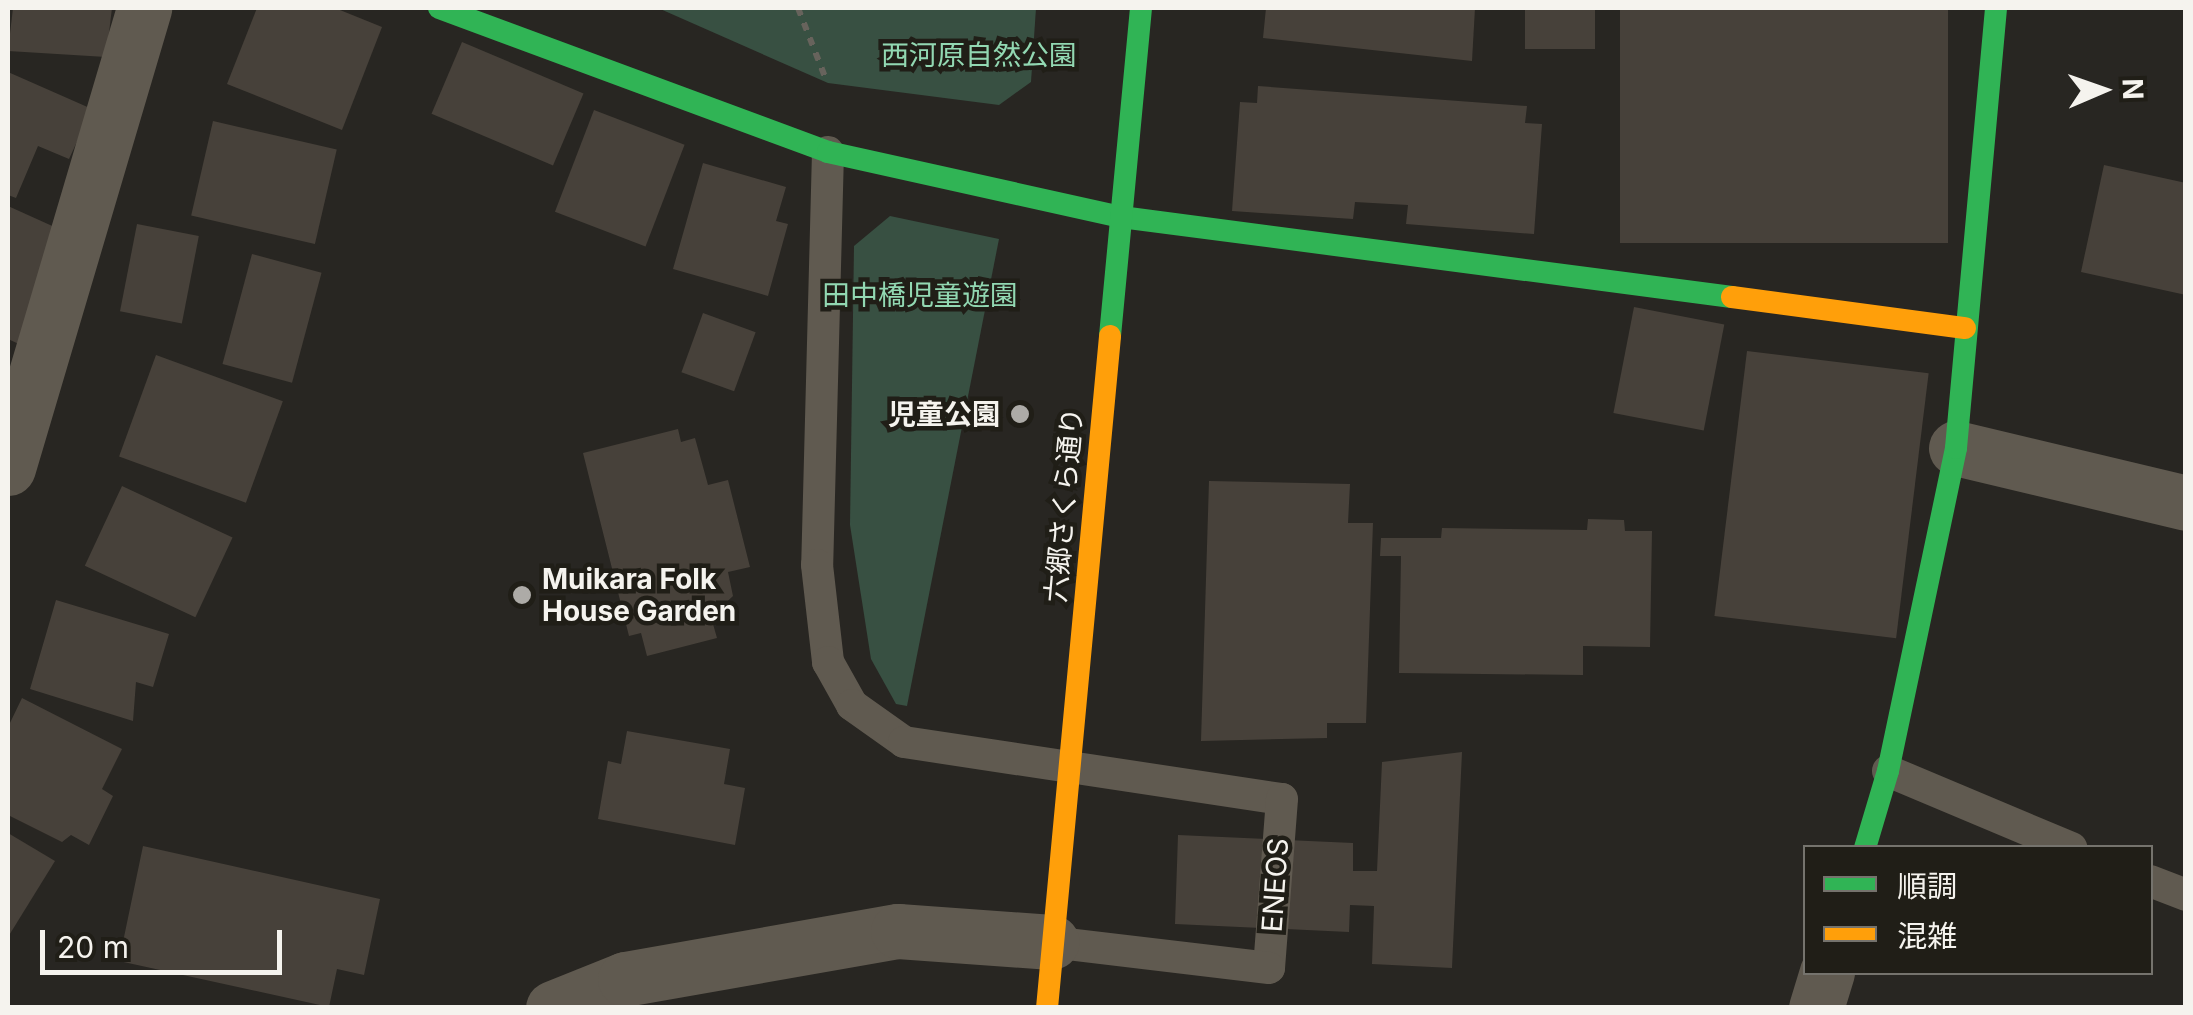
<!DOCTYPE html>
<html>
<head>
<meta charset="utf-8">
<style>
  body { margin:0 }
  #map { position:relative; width:2193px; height:1015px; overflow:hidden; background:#282622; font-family:Inter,"Noto Sans JP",sans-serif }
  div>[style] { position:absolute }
  .green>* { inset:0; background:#385042 }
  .building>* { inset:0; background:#47413a; transform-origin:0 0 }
  .path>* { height:6px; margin-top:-3px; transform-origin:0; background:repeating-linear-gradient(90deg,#67635c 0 8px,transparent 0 16px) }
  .lane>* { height:32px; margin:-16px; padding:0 16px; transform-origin:16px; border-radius:16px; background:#605a50 }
  .street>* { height:55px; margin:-27.5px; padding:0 27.5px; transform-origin:27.5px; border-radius:27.5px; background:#605a50 }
  .fast>* { height:22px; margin:-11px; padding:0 11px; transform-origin:11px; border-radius:11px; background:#30b455 }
  .slow>* { height:22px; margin:-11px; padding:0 11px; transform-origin:11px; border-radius:11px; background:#ff9f0a }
  .dots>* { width:28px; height:28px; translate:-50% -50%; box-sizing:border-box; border:5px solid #201e17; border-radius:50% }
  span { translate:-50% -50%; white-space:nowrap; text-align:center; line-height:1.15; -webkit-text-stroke:9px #201e17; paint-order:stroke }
  .park-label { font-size:28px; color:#92d8b2 }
  .poi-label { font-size:28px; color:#f5f3ee; font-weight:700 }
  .right { translate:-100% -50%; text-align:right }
  .left { translate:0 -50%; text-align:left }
  .street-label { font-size:28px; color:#f5f3ee }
  .frame { position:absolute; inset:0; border:10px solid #f5f3ee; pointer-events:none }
  .legend { position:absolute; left:1803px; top:845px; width:350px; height:130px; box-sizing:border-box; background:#201e17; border:2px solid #75736d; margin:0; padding:12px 18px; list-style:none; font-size:30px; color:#f5f3ee }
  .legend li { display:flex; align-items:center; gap:20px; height:50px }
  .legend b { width:50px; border:2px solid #75736d }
  .north { position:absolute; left:2053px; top:40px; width:100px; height:100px; -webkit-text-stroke:8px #201e17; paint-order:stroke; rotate:88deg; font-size:28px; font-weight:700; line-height:40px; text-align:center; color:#f5f3ee }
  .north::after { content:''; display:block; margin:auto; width:35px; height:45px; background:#f5f3ee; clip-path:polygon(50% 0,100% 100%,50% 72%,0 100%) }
  .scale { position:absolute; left:40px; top:930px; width:242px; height:45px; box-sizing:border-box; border:5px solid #f5f3ee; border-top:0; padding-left:12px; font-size:30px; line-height:35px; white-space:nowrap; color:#f5f3ee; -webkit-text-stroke:8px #201e17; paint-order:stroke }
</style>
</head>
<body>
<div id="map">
  <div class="green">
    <div style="clip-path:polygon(658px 8px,1036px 8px,1031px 82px,999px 105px,828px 83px)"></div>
    <div style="clip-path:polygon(890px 216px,999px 239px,907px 706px,896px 704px,871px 659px,850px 525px,854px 246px)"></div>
  </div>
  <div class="building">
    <div style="clip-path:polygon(13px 8px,112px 8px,106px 57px,8px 51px)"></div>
    <div style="clip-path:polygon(257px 8px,335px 8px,382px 27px,342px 130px,227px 84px)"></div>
    <div style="clip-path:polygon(1266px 8px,1475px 8px,1472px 61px,1263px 38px)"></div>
    <div style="left:1525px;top:8px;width:70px;height:41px"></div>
    <div style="left:1620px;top:8px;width:328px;height:235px"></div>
    <div style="left:462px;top:42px;width:132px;height:78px;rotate:23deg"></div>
    <div style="clip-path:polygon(8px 72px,92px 109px,69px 159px,38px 146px,16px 198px,8px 195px)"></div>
    <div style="clip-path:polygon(1258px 86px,1527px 106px,1525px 123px,1542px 124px,1534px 234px,1406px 224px,1408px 205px,1355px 202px,1353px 219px,1232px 211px,1240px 102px,1257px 103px)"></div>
    <div style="left:594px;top:110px;width:97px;height:109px;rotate:21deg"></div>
    <div style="left:213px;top:121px;width:127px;height:97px;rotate:13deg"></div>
    <div style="clip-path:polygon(703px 163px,786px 187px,776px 221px,788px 224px,768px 296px,673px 269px)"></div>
    <div style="clip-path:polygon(2104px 165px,2186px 183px,2186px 295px,2081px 272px)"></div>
    <div style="clip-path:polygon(8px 206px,70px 234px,21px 345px,8px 339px)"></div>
    <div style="left:137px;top:224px;width:63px;height:89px;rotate:11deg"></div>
    <div style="left:252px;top:254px;width:72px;height:114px;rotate:15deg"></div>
    <div style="left:1634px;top:307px;width:92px;height:108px;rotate:11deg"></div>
    <div style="left:703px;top:313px;width:56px;height:63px;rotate:20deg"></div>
    <div style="left:1747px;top:351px;width:183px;height:267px;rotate:7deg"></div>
    <div style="left:156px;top:355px;width:135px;height:108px;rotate:20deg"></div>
    <div style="clip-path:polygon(678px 429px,681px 442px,695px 438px,708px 485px,728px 480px,750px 567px,728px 572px,733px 596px,711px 617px,717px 638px,647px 656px,641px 633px,629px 636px,583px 453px)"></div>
    <div style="clip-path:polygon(1209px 481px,1350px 484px,1348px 523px,1373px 523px,1366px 723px,1327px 723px,1327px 738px,1201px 741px)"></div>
    <div style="left:122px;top:486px;width:122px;height:88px;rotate:25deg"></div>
    <div style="clip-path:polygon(1588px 519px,1624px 520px,1625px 531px,1652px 531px,1650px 647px,1583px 646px,1583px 675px,1399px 673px,1401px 556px,1380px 556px,1381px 538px,1441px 538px,1442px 528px,1587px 530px)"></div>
    <div style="clip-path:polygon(56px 600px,169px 634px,153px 687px,136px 682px,133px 721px,30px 689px)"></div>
    <div style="clip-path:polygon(22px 698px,122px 749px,102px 789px,113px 796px,89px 845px,71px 835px,62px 842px,8px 815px,8px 727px)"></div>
    <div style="clip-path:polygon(627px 731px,730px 749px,724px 784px,745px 788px,735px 845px,598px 819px,608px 761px,621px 764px)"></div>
    <div style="clip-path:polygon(1462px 752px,1452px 968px,1372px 964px,1374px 906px,1350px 905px,1349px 932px,1175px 924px,1178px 835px,1353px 843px,1353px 871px,1377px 871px,1382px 762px)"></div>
    <div style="clip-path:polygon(8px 833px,55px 861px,8px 937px)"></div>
    <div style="clip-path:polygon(143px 846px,380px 899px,364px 975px,337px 969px,329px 1007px,119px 961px)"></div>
  </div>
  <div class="path">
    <div style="left:798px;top:8px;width:74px;rotate:68.6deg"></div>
  </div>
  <div class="lane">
    <div style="left:828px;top:152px;width:413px;rotate:91.5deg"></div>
    <div style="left:817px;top:565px;width:98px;rotate:83.5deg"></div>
    <div style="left:828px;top:662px;width:49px;rotate:60.8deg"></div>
    <div style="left:852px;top:705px;width:64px;rotate:35.4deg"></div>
    <div style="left:904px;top:742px;width:382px;rotate:8.6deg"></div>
    <div style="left:1282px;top:799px;width:169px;rotate:94.4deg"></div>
    <div style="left:1269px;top:968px;width:219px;rotate:-173.2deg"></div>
    <div style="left:1888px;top:771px;width:199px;rotate:22.8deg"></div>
    <div style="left:2150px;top:881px;width:39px;rotate:21deg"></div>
  </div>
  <div class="street">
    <div style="left:1956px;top:448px;width:236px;rotate:13.4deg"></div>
    <div style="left:8px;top:468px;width:480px;rotate:-73.5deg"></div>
    <div style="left:553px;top:1008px;width:78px;rotate:-21.9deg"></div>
    <div style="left:625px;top:979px;width:277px;rotate:-10deg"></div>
    <div style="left:898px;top:931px;width:154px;rotate:4.1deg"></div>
    <div style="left:1816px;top:1008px;width:38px;rotate:-73deg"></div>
  </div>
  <div class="fast">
    <div style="left:439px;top:8px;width:415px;rotate:20.3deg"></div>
    <div style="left:828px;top:152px;width:300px;rotate:12.5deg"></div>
    <div style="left:1121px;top:217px;width:616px;rotate:7.46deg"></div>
    <div style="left:1110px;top:336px;width:329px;rotate:-84.6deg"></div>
    <div style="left:1865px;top:848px;width:80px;rotate:-73.4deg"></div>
    <div style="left:1888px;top:771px;width:330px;rotate:-78.1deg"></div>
    <div style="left:1956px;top:448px;width:442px;rotate:-84.8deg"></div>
  </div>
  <div class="slow">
    <div style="left:1732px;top:297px;width:235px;rotate:7.6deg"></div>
    <div style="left:1047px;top:1008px;width:675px;rotate:-84.64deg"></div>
  </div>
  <div class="dots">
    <div style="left:1020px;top:414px;background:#adaba7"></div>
    <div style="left:522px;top:595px;background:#adaba7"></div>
  </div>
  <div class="park-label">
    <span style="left:979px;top:55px">西河原自然公園</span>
    <span style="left:920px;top:295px">田中橋児童遊園</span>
  </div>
  <div class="poi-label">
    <span class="right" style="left:1000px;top:414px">児童公園</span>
    <span class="left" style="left:542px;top:595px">Muikara Folk<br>House Garden</span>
  </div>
  <div class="street-label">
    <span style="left:1064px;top:505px;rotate:-85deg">六郷さくら通り</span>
    <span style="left:1275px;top:885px;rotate:-86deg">ENEOS</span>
  </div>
  <div class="frame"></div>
  <ul class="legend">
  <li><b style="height:12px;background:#30b455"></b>順調</li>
  <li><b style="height:12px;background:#ff9f0a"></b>混雑</li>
  </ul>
  <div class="north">N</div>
  <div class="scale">20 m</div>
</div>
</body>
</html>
